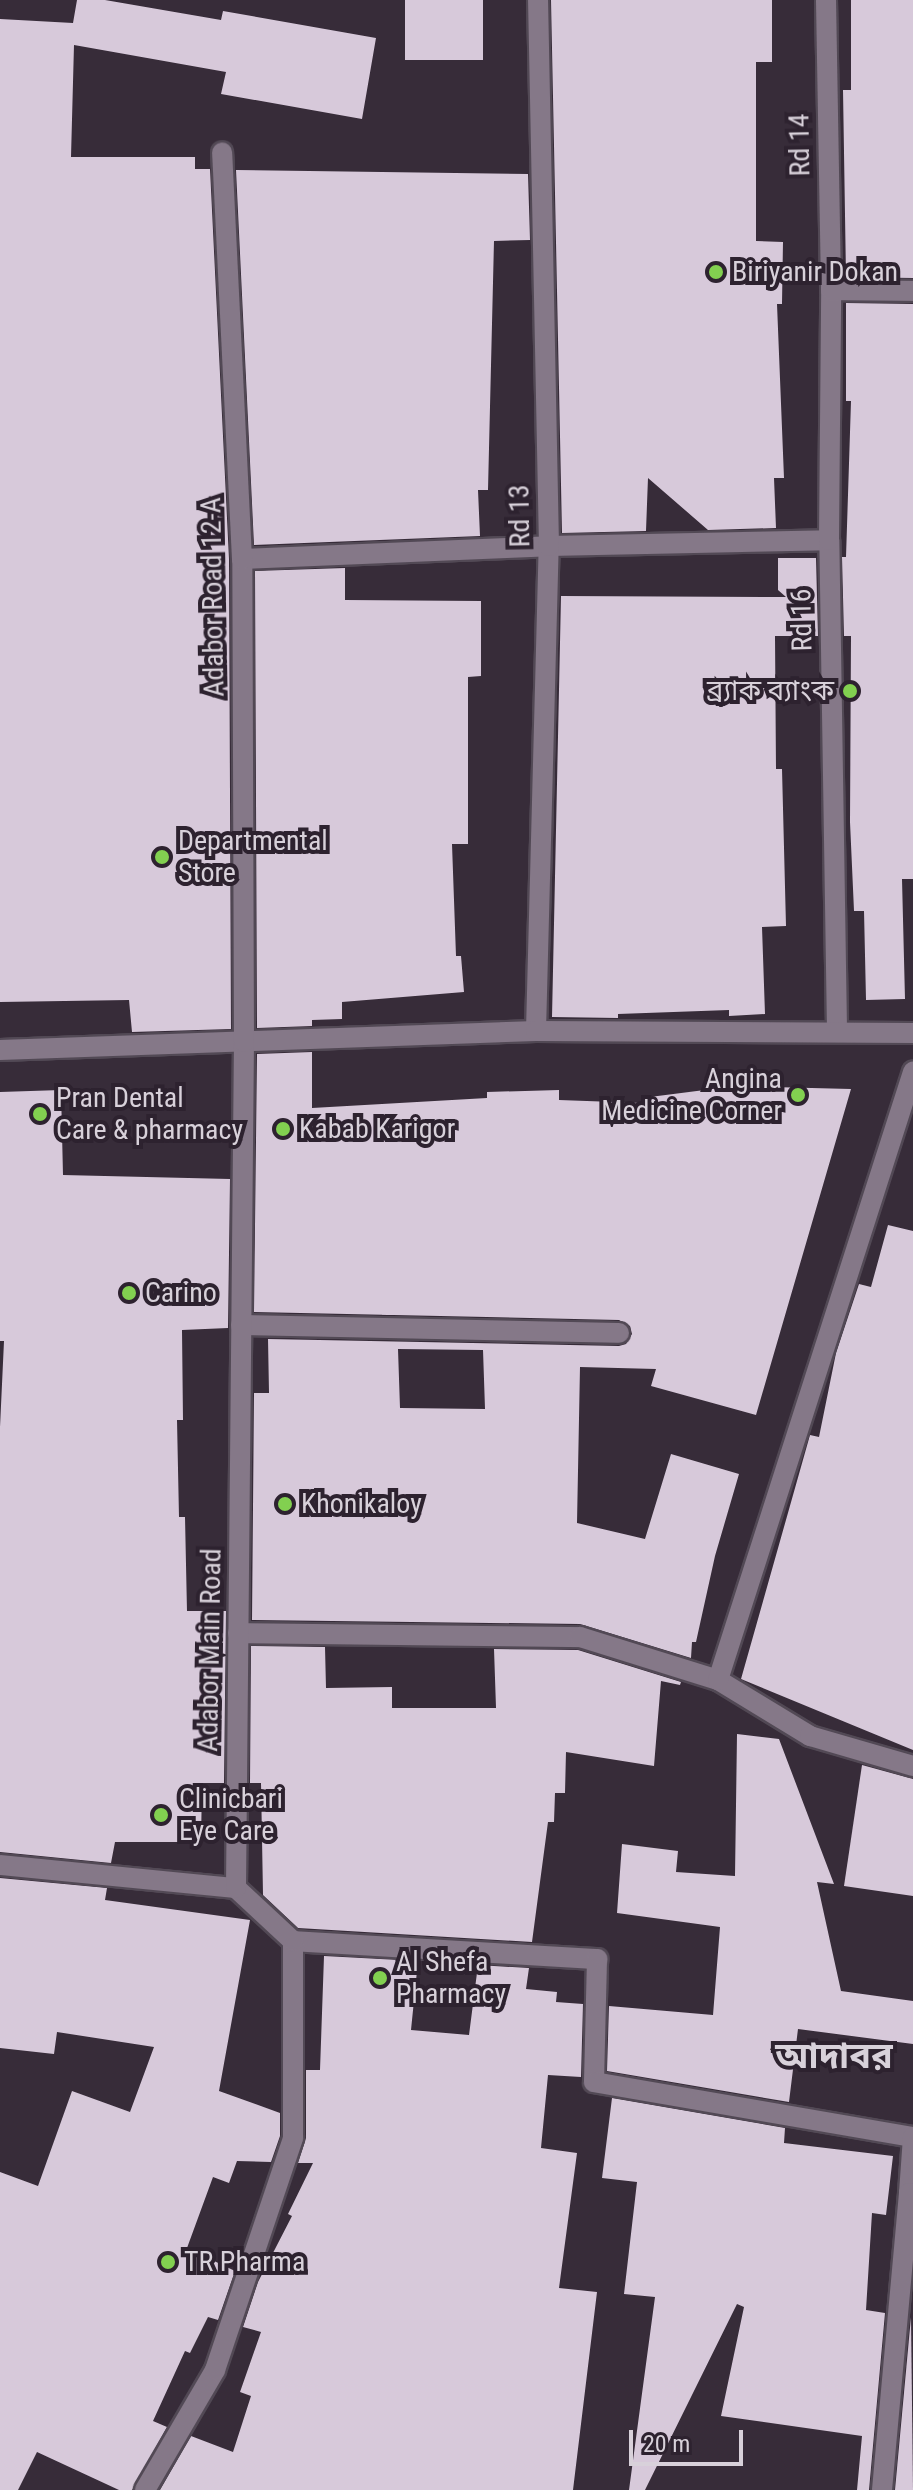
<!DOCTYPE html>
<html>
<head>
<meta charset="utf-8">
<style>
  body { margin:0 }
  #map { position:relative; width:913px; height:2490px; overflow:hidden; background:#372c39; font-family:"Roboto Condensed","Noto Sans Bengali",sans-serif }
  div>[style] { position:absolute }
  .building>* { inset:0; background:#d7c9da; transform-origin:0 0 }
  .roads { filter:drop-shadow(2px 0 #524955) drop-shadow(-2px 0 #524955) drop-shadow(0 2px #524955) drop-shadow(0 -2px #524955) }
  .street>* { height:20px; margin:-10px; padding:0 10px; transform-origin:10px; border-radius:10px; background:#857888 }
  .dots>* { width:22px; height:22px; translate:-50% -50%; box-sizing:border-box; border:4px solid #2d222f; border-radius:50% }
  span { translate:-50% -50%; white-space:nowrap; text-align:center; line-height:1.15; -webkit-text-stroke:8px #2d222f; paint-order:stroke }
  .street-label { font-size:28px; color:#d8d1da }
  .poi-label { font-size:28px; color:#d8d1da }
  .left { translate:0 -50%; text-align:left }
  .right { translate:-100% -50%; text-align:right }
  .district-label { font-size:36px; color:#d8d1da; font-weight:700 }
  .scale { position:absolute; left:629px; top:2430px; width:114px; height:36px; box-sizing:border-box; border:4px solid #d8d1da; border-top:0; padding-left:10px; font-size:24px; line-height:28px; white-space:nowrap; color:#d8d1da; -webkit-text-stroke:6px #2d222f; paint-order:stroke }
</style>
</head>
<body>
<div id="map">
  <div class="building">
    <div style="clip-path:polygon(77px 0,105px 0,221px 20px,223px 11px,376px 38px,362px 119px,221px 94px,226px 72px,74px 45px,71px 157px,195px 157px,195px 169px,210px 169px,229px 559px,231px 1029px,132px 1032px,129px 1000px,0 1002px,0 19px,73px 23px)"></div>
    <div style="left:405px;top:0;width:78px;height:60px"></div>
    <div style="clip-path:polygon(551px 0,772px 0,772px 62px,756px 62px,756px 241px,783px 242px,782px 304px,777px 304px,784px 478px,774px 478px,776px 528px,708px 530px,648px 478px,646px 531px,562px 533px)"></div>
    <div style="clip-path:polygon(851px 0,913px 0,913px 278px,846px 277px,843px 90px,851px 90px)"></div>
    <div style="clip-path:polygon(236px 170px,528px 174px,530px 240px,494px 241px,488px 490px,478px 490px,480px 536px,254px 545px)"></div>
    <div style="clip-path:polygon(846px 303px,913px 304px,913px 879px,902px 879px,905px 999px,866px 1000px,864px 911px,854px 911px,850px 822px,851px 636px,844px 636px,842px 557px,846px 557px,851px 401px,846px 401px)"></div>
    <div style="clip-path:polygon(778px 558px,816px 558px,818px 636px,775px 636px,776px 769px,782px 769px,786px 926px,762px 927px,765px 1014px,729px 1016px,729px 1010px,618px 1014px,618px 1018px,552px 1017px,561px 596px,786px 597px,778px 590px)"></div>
    <div style="clip-path:polygon(345px 568px,345px 600px,481px 601px,481px 676px,468px 677px,468px 844px,452px 844px,456px 956px,461px 956px,464px 992px,342px 1002px,342px 1019px,312px 1020px,312px 1026px,257px 1028px,255px 571px)"></div>
    <div style="clip-path:polygon(evenodd,312px 1052px,312px 1108px,487px 1098px,487px 1092px,559px 1090px,559px 1100px,642px 1103px,642px 1098px,736px 1086px,851px 1089px,756px 1415px,651px 1386px,656px 1369px,580px 1367px,577px 1523px,645px 1539px,671px 1454px,739px 1474px,715px 1556px,696px 1642px,692px 1642px,691px 1658px,580px 1624px,252px 1620px,254px 1393px,269px 1393px,268px 1339px,619px 1346px,626px 1344px,632px 1334px,630px 1326px,619px 1320px,254px 1312px,257px 1054px,312px 1052px,398px 1349px,483px 1350px,485px 1409px,400px 1408px,398px 1349px)"></div>
    <div style="clip-path:polygon(61px 1090px,63px 1175px,230px 1179px,228px 1328px,182px 1330px,183px 1420px,177px 1420px,179px 1517px,185px 1517px,187px 1611px,226px 1611px,224px 1783px,202px 1783px,201px 1842px,115px 1842px,111px 1863px,0 1852px,0 1427px,4px 1341px,0 1341px,0 1092px)"></div>
    <div style="clip-path:polygon(888px 1225px,913px 1231px,913px 1750px,741px 1679px,810px 1435px,819px 1437px,836px 1353px,859px 1284px,871px 1287px)"></div>
    <div style="clip-path:polygon(251px 1646px,325px 1647px,326px 1688px,392px 1687px,392px 1708px,496px 1708px,494px 1649px,578px 1650px,681px 1682px,680px 1685px,661px 1681px,654px 1766px,566px 1752px,565px 1793px,555px 1793px,554px 1822px,548px 1822px,532px 1942px,298px 1928px,263px 1895px,261px 1783px,250px 1783px)"></div>
    <div style="clip-path:polygon(737px 1734px,779px 1739px,834px 1884px,817px 1882px,841px 1991px,913px 2001px,913px 2044px,798px 2029px,789px 2102px,607px 2071px,609px 2006px,713px 2015px,720px 1927px,617px 1913px,622px 1844px,678px 1851px,676px 1872px,735px 1876px)"></div>
    <div style="clip-path:polygon(862px 1765px,913px 1779px,913px 1896px,844px 1886px)"></div>
    <div style="clip-path:polygon(0 1878px,107px 1888px,105px 1900px,250px 1920px,219px 2091px,280px 2113px,280px 2136px,271px 2162px,237px 2161px,229px 2183px,213px 2177px,187px 2248px,235px 2271px,218px 2320px,208px 2317px,190px 2353px,185px 2351px,153px 2421px,167px 2427px,132px 2490px,119px 2490px,37px 2452px,18px 2490px,0 2490px,0 2172px,38px 2186px,72px 2091px,130px 2112px,154px 2047px,57px 2032px,54px 2054px,0 2048px)"></div>
    <div style="clip-path:polygon(324px 1956px,418px 1961px,411px 2030px,469px 2035px,478px 1965px,529px 1968px,526px 1989px,557px 1992px,556px 2002px,583px 2004px,581px 2077px,548px 2075px,541px 2148px,577px 2153px,559px 2288px,597px 2292px,573px 2490px,160px 2490px,191px 2436px,233px 2452px,251px 2396px,240px 2392px,261px 2332px,243px 2327px,258px 2282px,292px 2216px,288px 2214px,313px 2163px,298px 2163px,306px 2138px,306px 2070px,320px 2070px)"></div>
    <div style="clip-path:polygon(612px 2098px,785px 2128px,784px 2143px,893px 2156px,886px 2215px,872px 2213px,866px 2310px,885px 2313px,869px 2490px,857px 2490px,862px 2436px,721px 2416px,744px 2307px,737px 2304px,645px 2490px,629px 2490px,655px 2297px,624px 2294px,637px 2182px,602px 2178px)"></div>
    <div style="clip-path:polygon(911px 2317px,913px 2490px,895px 2490px)"></div>
  </div>
  <div class="roads">
    <div class="street">
      <div style="left:826px;top:0;width:290px;rotate:89deg"></div>
      <div style="left:242px;top:559px;width:307px;rotate:-2.4deg"></div>
      <div style="left:549px;top:546px;width:280px;rotate:-1.2deg"></div>
      <div style="left:837px;top:1030px;width:490px;rotate:-90.9deg"></div>
      <div style="left:829px;top:540px;width:250px;rotate:-89.5deg"></div>
      <div style="left:831px;top:290px;width:82px;rotate:0.7deg"></div>
      <div style="left:536px;top:1031px;width:485px;rotate:-88.5deg"></div>
      <div style="left:549px;top:546px;width:546px;rotate:-91.15deg"></div>
      <div style="left:0;top:1050px;width:536px;rotate:-2.03deg"></div>
      <div style="left:536px;top:1031px;width:377px;rotate:0.3deg"></div>
      <div style="left:241px;top:1325px;width:378px;rotate:1.2deg"></div>
      <div style="left:238px;top:1633px;width:342px;rotate:0.7deg"></div>
      <div style="left:580px;top:1637px;width:145px;rotate:17.3deg"></div>
      <div style="left:718px;top:1680px;width:108px;rotate:31.3deg"></div>
      <div style="left:810px;top:1736px;width:107px;rotate:16.2deg"></div>
      <div style="left:718px;top:1680px;width:639px;rotate:-72.22deg"></div>
      <div style="left:0;top:1865px;width:237px;rotate:5.6deg"></div>
      <div style="left:293px;top:1941px;width:305px;rotate:3.4deg"></div>
      <div style="left:597px;top:1959px;width:123px;rotate:91.4deg"></div>
      <div style="left:594px;top:2082px;width:324px;rotate:9.8deg"></div>
      <div style="left:913px;top:2137px;width:56px;rotate:94.1deg"></div>
      <div style="left:909px;top:2193px;width:4px;rotate:14deg"></div>
      <div style="left:145px;top:2490px;width:139px;rotate:-59.7deg"></div>
      <div style="left:215px;top:2370px;width:245px;rotate:-71.4deg"></div>
      <div style="left:293px;top:2138px;width:197px;rotate:-90deg"></div>
      <div style="left:293px;top:1941px;width:78px;rotate:-137.1deg"></div>
      <div style="left:236px;top:1888px;width:846px;rotate:-89.46deg"></div>
      <div style="left:244px;top:1042px;width:483px;rotate:-90.2deg"></div>
      <div style="left:242px;top:559px;width:407px;rotate:-92.8deg"></div>
      <div style="left:882px;top:2490px;width:298px;rotate:-84.8deg"></div>
    </div>
  </div>
  <div class="dots">
    <div style="left:716px;top:272px;background:#82d050"></div>
    <div style="left:850px;top:691px;background:#82d050"></div>
    <div style="left:162px;top:857px;background:#82d050"></div>
    <div style="left:798px;top:1095px;background:#82d050"></div>
    <div style="left:40px;top:1114px;background:#82d050"></div>
    <div style="left:283px;top:1129px;background:#82d050"></div>
    <div style="left:129px;top:1293px;background:#82d050"></div>
    <div style="left:285px;top:1504px;background:#82d050"></div>
    <div style="left:161px;top:1815px;background:#82d050"></div>
    <div style="left:380px;top:1978px;background:#82d050"></div>
    <div style="left:168px;top:2262px;background:#82d050"></div>
  </div>
  <div class="street-label">
    <span style="left:800px;top:145px;rotate:-91deg">Rd 14</span>
    <span style="left:520px;top:516px;rotate:-91deg">Rd 13</span>
    <span style="left:213px;top:597px;rotate:-91deg">Adabor Road 12-A</span>
    <span style="left:802px;top:620px;rotate:-91deg">Rd 16</span>
    <span style="left:210px;top:1650px;rotate:-89deg">Adabor Main Road</span>
  </div>
  <div class="poi-label">
    <span class="left" style="left:732px;top:272px">Biriyanir Dokan</span>
    <span class="right" style="left:834px;top:691px">ব্র্যাক ব্যাংক</span>
    <span class="left" style="left:178px;top:857px">Departmental<br>Store</span>
    <span class="right" style="left:782px;top:1095px">Angina<br>Medicine Corner</span>
    <span class="left" style="left:56px;top:1114px">Pran Dental<br>Care &amp; pharmacy</span>
    <span class="left" style="left:299px;top:1129px">Kabab Karigor</span>
    <span class="left" style="left:145px;top:1293px">Carino</span>
    <span class="left" style="left:301px;top:1504px">Khonikaloy</span>
    <span class="left" style="left:179px;top:1815px">Clinicbari<br>Eye Care</span>
    <span class="left" style="left:396px;top:1978px">Al Shefa<br>Pharmacy</span>
    <span class="left" style="left:184px;top:2262px">TR Pharma</span>
  </div>
  <div class="district-label">
    <span style="left:834px;top:2057px">আদাবর</span>
  </div>
  <div class="scale">20 m</div>
</div>
</body>
</html>
